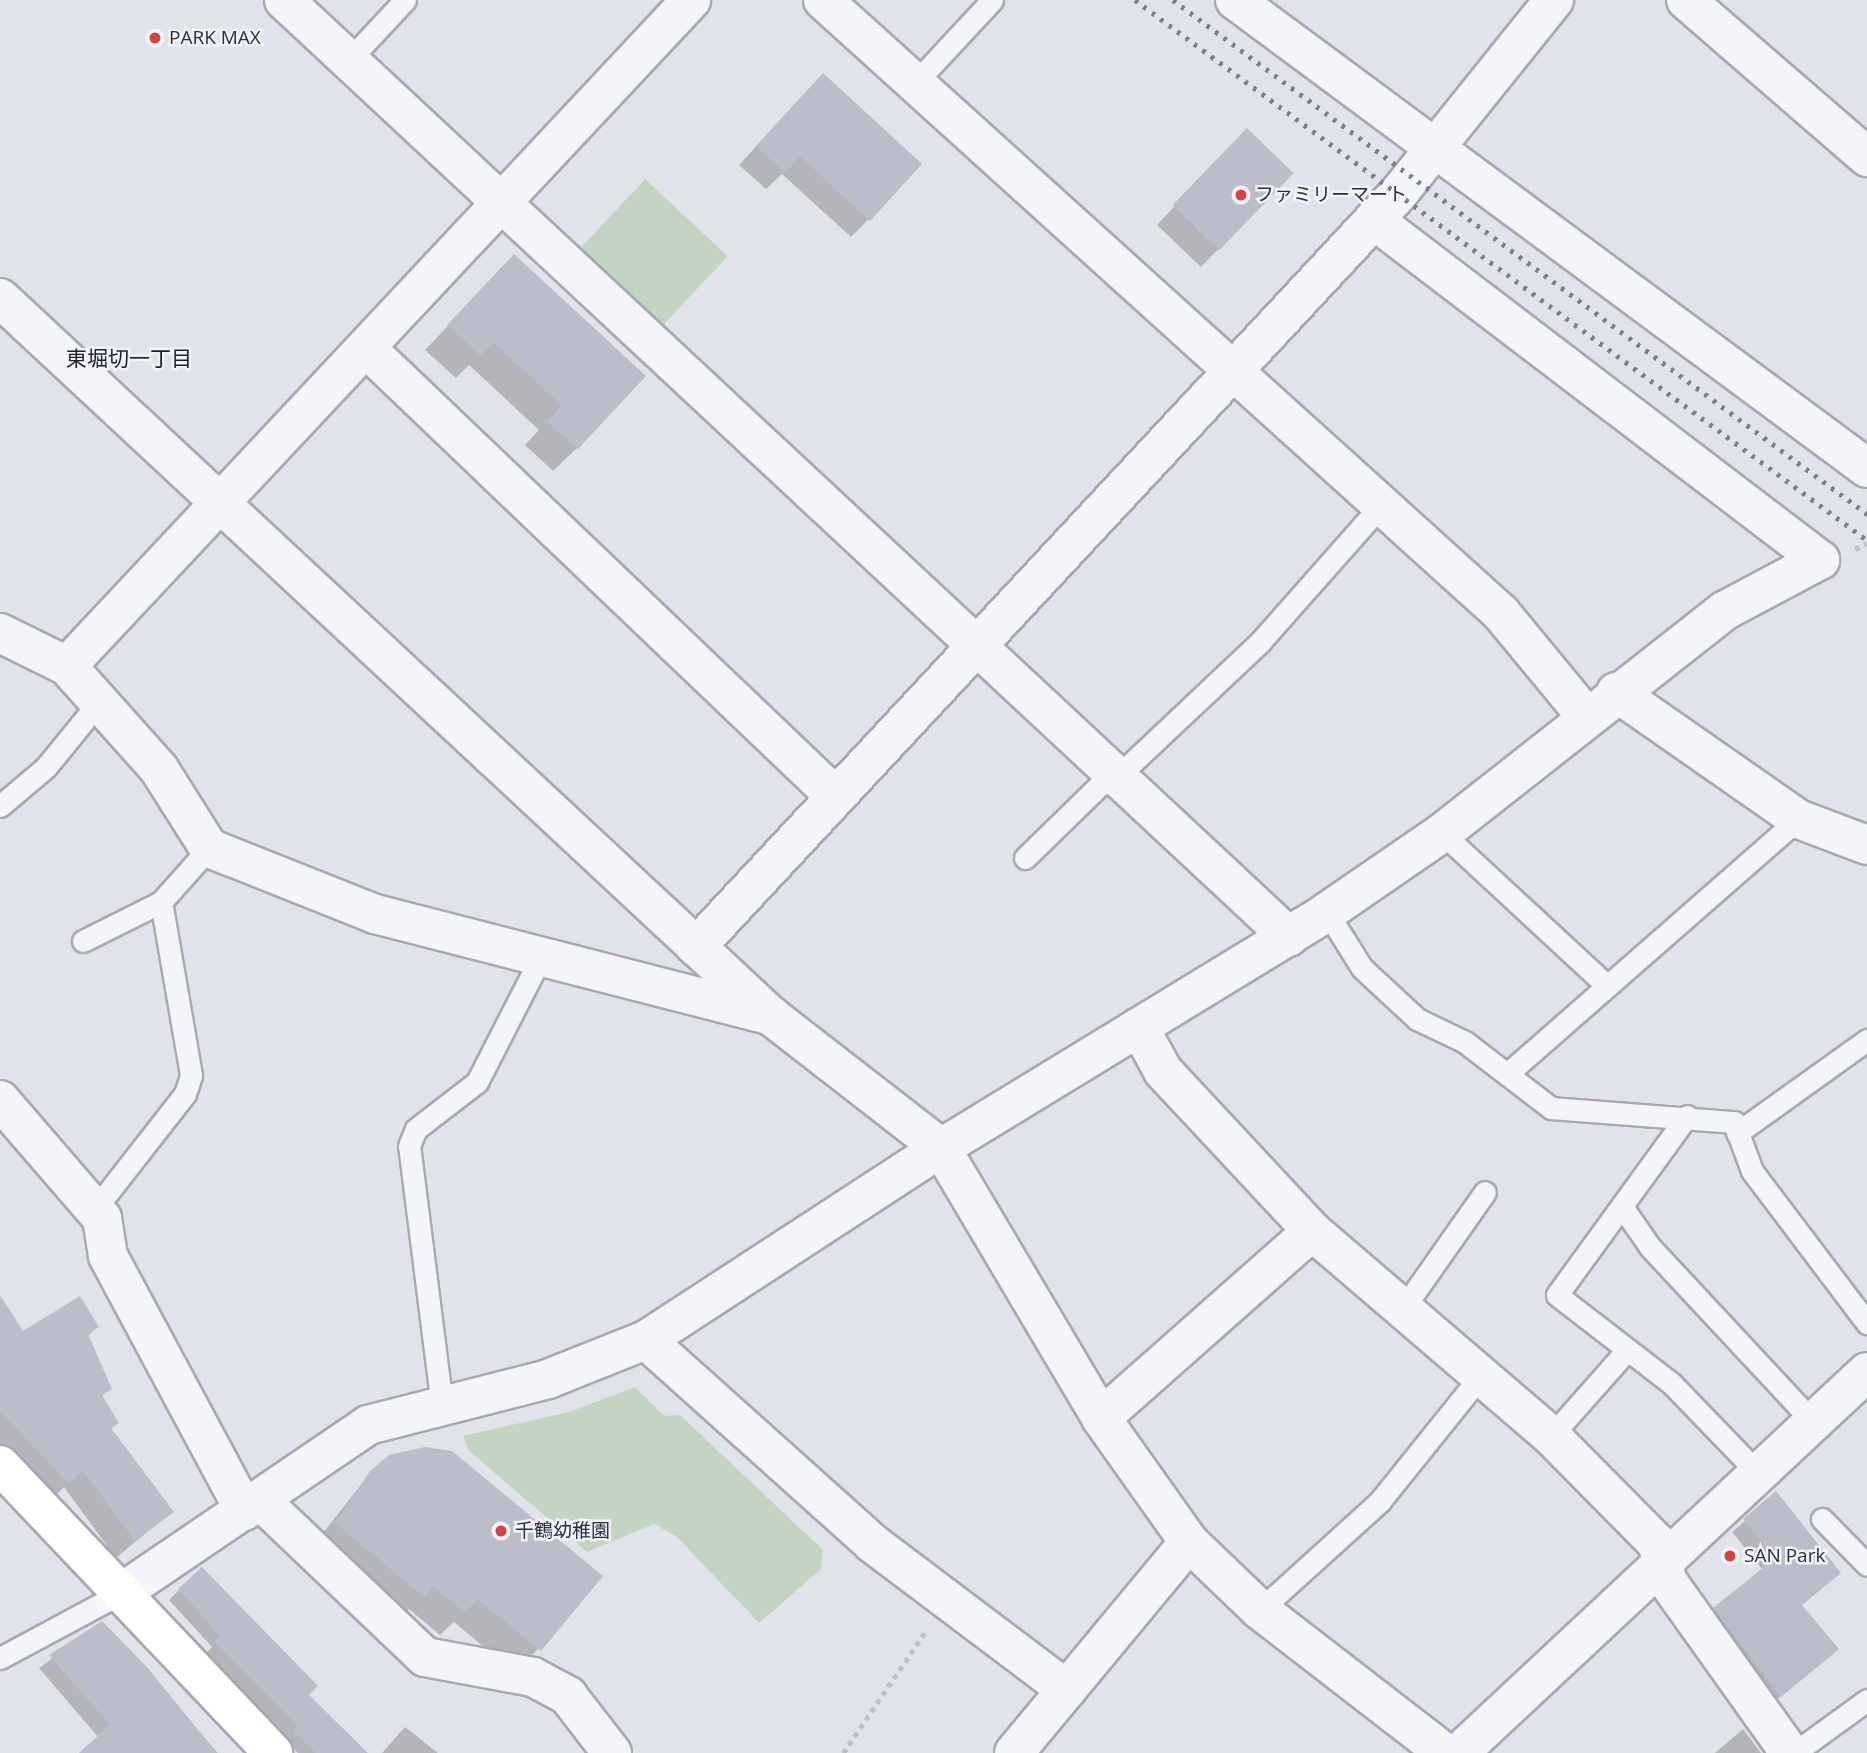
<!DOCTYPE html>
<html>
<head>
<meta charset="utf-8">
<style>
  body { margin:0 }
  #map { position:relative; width:1867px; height:1753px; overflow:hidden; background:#e1e3ea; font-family:"Open Sans","Noto Sans JP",sans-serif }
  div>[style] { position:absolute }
  .green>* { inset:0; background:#c4d4c2; transform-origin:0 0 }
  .shadow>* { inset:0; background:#0003 }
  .building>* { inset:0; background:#bbbeca; transform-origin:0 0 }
  .path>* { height:4.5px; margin-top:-2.25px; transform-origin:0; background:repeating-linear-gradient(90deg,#bfc1c9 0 5px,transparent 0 10px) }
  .roads { filter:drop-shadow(2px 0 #a6a9b5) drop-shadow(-2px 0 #a6a9b5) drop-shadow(0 2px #a6a9b5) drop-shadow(0 -2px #a6a9b5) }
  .lane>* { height:21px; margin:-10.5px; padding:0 10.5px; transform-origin:10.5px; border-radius:10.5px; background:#f4f5f8 }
  .street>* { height:38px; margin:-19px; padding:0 19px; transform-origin:19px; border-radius:19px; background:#f4f5f8 }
  .secondary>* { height:38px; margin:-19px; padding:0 19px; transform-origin:19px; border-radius:19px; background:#fff }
  .rail>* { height:5px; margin-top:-2.5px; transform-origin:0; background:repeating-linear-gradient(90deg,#7a8094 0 3.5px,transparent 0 10.5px) }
  .dots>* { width:19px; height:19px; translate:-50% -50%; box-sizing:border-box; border:4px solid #f1f3f7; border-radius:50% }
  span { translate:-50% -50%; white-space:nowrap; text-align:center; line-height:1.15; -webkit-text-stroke:5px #f1f3f7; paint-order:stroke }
  .poi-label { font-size:19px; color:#292e43 }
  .left { translate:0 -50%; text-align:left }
  .neighbourhood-label { font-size:21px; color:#1b1f33 }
</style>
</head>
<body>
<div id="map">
  <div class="green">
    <div style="left:645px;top:179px;width:113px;height:97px;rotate:43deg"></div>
    <div style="clip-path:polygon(635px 1387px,664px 1416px,680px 1415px,823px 1550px,821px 1569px,759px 1623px,676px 1536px,654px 1524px,587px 1552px,469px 1451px,463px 1436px,569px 1412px)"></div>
  </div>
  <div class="shadow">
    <div style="clip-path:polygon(805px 93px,869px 219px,851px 237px,782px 174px,766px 189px,739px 165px)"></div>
    <div style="clip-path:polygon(1229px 148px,1292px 173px,1201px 267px,1157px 225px)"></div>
    <div style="clip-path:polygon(514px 256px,577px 448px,553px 471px,525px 445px,539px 430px,469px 365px,456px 378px,425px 350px)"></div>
    <div style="clip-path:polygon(0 1299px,23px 1333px,97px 1327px,88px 1336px,110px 1388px,101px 1397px,117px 1422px,110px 1430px,171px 1512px,116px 1558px,64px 1487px,50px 1501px,0 1449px)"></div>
    <div style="clip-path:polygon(371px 1472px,600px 1577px,516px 1674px,454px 1622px,440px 1635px,409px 1609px,399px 1620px,312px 1547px)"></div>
    <div style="clip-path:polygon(1776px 1494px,1838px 1573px,1801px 1606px,1824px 1660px,1768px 1707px,1703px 1621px,1763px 1570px,1732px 1532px)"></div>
    <div style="clip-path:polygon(179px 1590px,307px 1695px,332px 1753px,298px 1753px,206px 1653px,212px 1647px,169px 1600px)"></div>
    <div style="clip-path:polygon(101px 1623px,218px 1753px,82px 1753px,99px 1738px,39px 1668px)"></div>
    <div style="clip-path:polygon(405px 1727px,438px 1753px,382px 1753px)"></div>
    <div style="clip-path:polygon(1743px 1729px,1761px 1753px,1715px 1753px)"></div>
  </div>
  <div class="building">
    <div style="clip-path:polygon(823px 73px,922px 164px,870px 221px,800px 156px,785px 173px,756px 146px)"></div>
    <div style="left:1247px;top:128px;width:65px;height:107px;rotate:44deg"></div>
    <div style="clip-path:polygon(514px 254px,646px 376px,578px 449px,547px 421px,562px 406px,493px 342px,481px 356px,447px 325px)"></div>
    <div style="clip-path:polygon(0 1295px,23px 1331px,80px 1296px,99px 1327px,88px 1334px,112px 1389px,102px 1395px,119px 1423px,111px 1428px,174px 1512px,135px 1541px,83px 1470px,69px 1484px,0 1412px)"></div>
    <div style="clip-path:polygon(425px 1447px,452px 1451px,603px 1576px,541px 1651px,477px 1599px,465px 1613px,433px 1586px,424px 1597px,335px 1523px,370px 1471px,389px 1455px)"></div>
    <div style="clip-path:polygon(1776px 1491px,1841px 1573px,1802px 1605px,1839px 1649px,1781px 1697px,1713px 1608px,1775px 1558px,1743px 1519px)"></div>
    <div style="clip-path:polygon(202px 1567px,318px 1686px,309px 1695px,368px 1753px,316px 1753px,293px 1731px,298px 1726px,214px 1642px,220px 1636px,178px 1589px)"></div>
    <div style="clip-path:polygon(102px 1621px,146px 1666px,217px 1753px,79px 1753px,110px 1725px,49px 1655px)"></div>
  </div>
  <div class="path">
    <div style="left:1855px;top:549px;width:13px;rotate:-27deg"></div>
    <div style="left:843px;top:1753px;width:148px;rotate:-55.8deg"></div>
  </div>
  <div class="roads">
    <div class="lane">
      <div style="left:349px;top:60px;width:82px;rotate:-47deg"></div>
      <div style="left:915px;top:83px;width:113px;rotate:-47.1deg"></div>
      <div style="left:1119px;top:775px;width:194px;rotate:-43.3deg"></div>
      <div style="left:1260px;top:642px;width:184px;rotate:-48.5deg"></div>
      <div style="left:0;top:806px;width:60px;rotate:-40.3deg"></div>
      <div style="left:46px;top:767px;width:84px;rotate:-50.8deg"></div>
      <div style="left:1442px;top:833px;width:225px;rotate:42.8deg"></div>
      <div style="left:1025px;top:858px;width:124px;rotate:-44.3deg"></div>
      <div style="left:1327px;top:912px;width:66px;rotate:58deg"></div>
      <div style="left:1362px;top:968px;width:75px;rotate:42.8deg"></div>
      <div style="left:1417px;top:1019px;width:53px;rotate:25.6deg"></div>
      <div style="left:1465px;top:1042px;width:108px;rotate:37.5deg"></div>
      <div style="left:1551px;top:1108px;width:184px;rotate:4.4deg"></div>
      <div style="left:1734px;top:1122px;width:52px;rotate:69.8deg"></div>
      <div style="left:1752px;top:1171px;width:191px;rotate:52.9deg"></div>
      <div style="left:83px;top:941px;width:87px;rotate:-26.6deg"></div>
      <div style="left:1507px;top:1074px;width:387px;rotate:-41.2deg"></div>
      <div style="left:1687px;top:1116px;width:221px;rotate:126deg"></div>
      <div style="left:1557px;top:1295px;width:145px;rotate:37.7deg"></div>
      <div style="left:1672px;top:1384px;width:124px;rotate:46deg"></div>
      <div style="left:1737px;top:1133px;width:160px;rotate:-35.6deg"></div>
      <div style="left:1623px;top:1208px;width:47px;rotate:55.3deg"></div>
      <div style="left:1650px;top:1247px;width:239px;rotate:47deg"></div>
      <div style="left:95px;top:1209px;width:146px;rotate:-52deg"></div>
      <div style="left:185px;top:1094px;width:20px;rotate:-72deg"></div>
      <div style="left:191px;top:1075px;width:176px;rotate:-99.8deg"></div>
      <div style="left:161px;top:902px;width:72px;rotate:-48.4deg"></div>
      <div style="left:1402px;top:1310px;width:144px;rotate:-54.9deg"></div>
      <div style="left:442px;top:1406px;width:262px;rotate:-97.2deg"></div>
      <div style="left:409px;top:1146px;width:18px;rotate:-68deg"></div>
      <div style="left:416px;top:1129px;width:77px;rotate:-37.6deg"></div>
      <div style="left:477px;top:1082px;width:136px;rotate:-62.9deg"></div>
      <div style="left:1551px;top:1436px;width:115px;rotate:-48.5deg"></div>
      <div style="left:1822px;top:1519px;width:64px;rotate:45.6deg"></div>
      <div style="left:1260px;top:1610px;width:162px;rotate:-42.2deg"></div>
      <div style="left:1380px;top:1501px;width:158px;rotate:-51.2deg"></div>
      <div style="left:0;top:1658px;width:137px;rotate:-28.2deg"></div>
      <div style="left:1794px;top:1753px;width:90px;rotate:-36deg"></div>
    </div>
    <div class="street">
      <div style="left:284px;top:0;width:1374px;rotate:42.99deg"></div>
      <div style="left:823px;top:0;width:914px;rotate:42.12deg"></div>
      <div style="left:1501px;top:613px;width:132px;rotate:50.5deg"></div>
      <div style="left:1235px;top:0;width:786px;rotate:36.52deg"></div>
      <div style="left:1686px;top:0;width:240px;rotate:40.9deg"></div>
      <div style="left:0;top:298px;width:1054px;rotate:42.96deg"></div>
      <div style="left:771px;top:1016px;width:215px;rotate:37.8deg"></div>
      <div style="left:941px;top:1148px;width:314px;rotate:59.3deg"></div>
      <div style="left:1101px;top:1418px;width:152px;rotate:54.6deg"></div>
      <div style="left:1189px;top:1542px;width:98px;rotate:43.8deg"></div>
      <div style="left:1260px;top:1610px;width:234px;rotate:37.7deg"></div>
      <div style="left:366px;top:348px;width:649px;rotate:43.69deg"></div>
      <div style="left:0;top:633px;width:75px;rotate:26.2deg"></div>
      <div style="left:67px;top:666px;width:138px;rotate:48.2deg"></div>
      <div style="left:159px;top:769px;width:93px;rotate:57.7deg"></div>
      <div style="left:209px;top:848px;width:179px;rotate:21.7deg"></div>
      <div style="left:375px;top:914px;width:409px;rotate:14.4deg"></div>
      <div style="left:67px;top:666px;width:913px;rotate:-46.86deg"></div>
      <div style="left:1616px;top:692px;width:222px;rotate:34.9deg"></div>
      <div style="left:1798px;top:819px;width:74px;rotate:20.6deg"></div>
      <div style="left:696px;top:947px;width:1029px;rotate:-47.01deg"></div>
      <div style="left:1398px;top:194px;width:249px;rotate:-51.2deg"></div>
      <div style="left:1139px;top:1027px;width:50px;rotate:61.4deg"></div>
      <div style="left:1163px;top:1071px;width:219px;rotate:47deg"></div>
      <div style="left:1312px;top:1231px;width:315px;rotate:40.6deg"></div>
      <div style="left:1551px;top:1436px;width:151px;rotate:45.3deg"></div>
      <div style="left:1657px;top:1543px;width:41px;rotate:74.2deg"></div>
      <div style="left:1668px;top:1582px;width:210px;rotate:54.5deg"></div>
      <div style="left:0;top:1100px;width:156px;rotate:49.2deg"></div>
      <div style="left:102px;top:1218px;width:38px;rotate:81deg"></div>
      <div style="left:108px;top:1256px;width:289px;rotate:61.8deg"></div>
      <div style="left:646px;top:1340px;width:304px;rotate:41.9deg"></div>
      <div style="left:872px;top:1543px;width:244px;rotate:37deg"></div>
      <div style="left:1101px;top:1418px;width:282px;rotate:-41.5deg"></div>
      <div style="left:261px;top:1501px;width:226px;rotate:43.6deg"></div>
      <div style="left:425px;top:1657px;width:110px;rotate:10.5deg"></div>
      <div style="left:533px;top:1677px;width:40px;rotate:28deg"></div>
      <div style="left:568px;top:1696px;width:72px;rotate:52.3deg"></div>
      <div style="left:121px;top:1593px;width:299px;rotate:-34.2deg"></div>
      <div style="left:368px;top:1425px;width:186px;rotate:-14.3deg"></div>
      <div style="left:548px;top:1379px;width:105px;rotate:-21.7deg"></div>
      <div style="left:646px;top:1340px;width:352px;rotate:-33.1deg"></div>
      <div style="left:941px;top:1148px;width:452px;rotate:-31.4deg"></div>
      <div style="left:1327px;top:912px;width:140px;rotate:-34.5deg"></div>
      <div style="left:1442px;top:833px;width:359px;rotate:-38.2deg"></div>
      <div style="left:1724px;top:611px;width:109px;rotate:-28deg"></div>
      <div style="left:1820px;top:560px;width:561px;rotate:-142.68deg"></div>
      <div style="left:1014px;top:1753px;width:274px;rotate:-50.3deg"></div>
      <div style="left:1459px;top:1753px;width:558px;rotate:-43.04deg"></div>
    </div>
    <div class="secondary">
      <div style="left:0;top:1465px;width:397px;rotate:46.5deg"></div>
    </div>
  </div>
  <div class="rail">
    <div style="left:1135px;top:0;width:910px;rotate:36.42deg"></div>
    <div style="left:1173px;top:0;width:864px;rotate:36.52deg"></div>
  </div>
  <div class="dots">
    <div style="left:155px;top:38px;background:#d24443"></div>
    <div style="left:1241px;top:195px;background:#d24443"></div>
    <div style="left:501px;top:1531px;background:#d24443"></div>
    <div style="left:1730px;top:1556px;background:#d24443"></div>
  </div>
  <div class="poi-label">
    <span class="left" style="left:169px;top:38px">PARK MAX</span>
    <span class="left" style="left:1255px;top:195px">ファミリーマート</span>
    <span class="left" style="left:515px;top:1531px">千鶴幼稚園</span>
    <span class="left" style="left:1744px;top:1556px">SAN Park</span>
  </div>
  <div class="neighbourhood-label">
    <span style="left:129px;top:358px">東堀切一丁目</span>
  </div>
</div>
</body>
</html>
